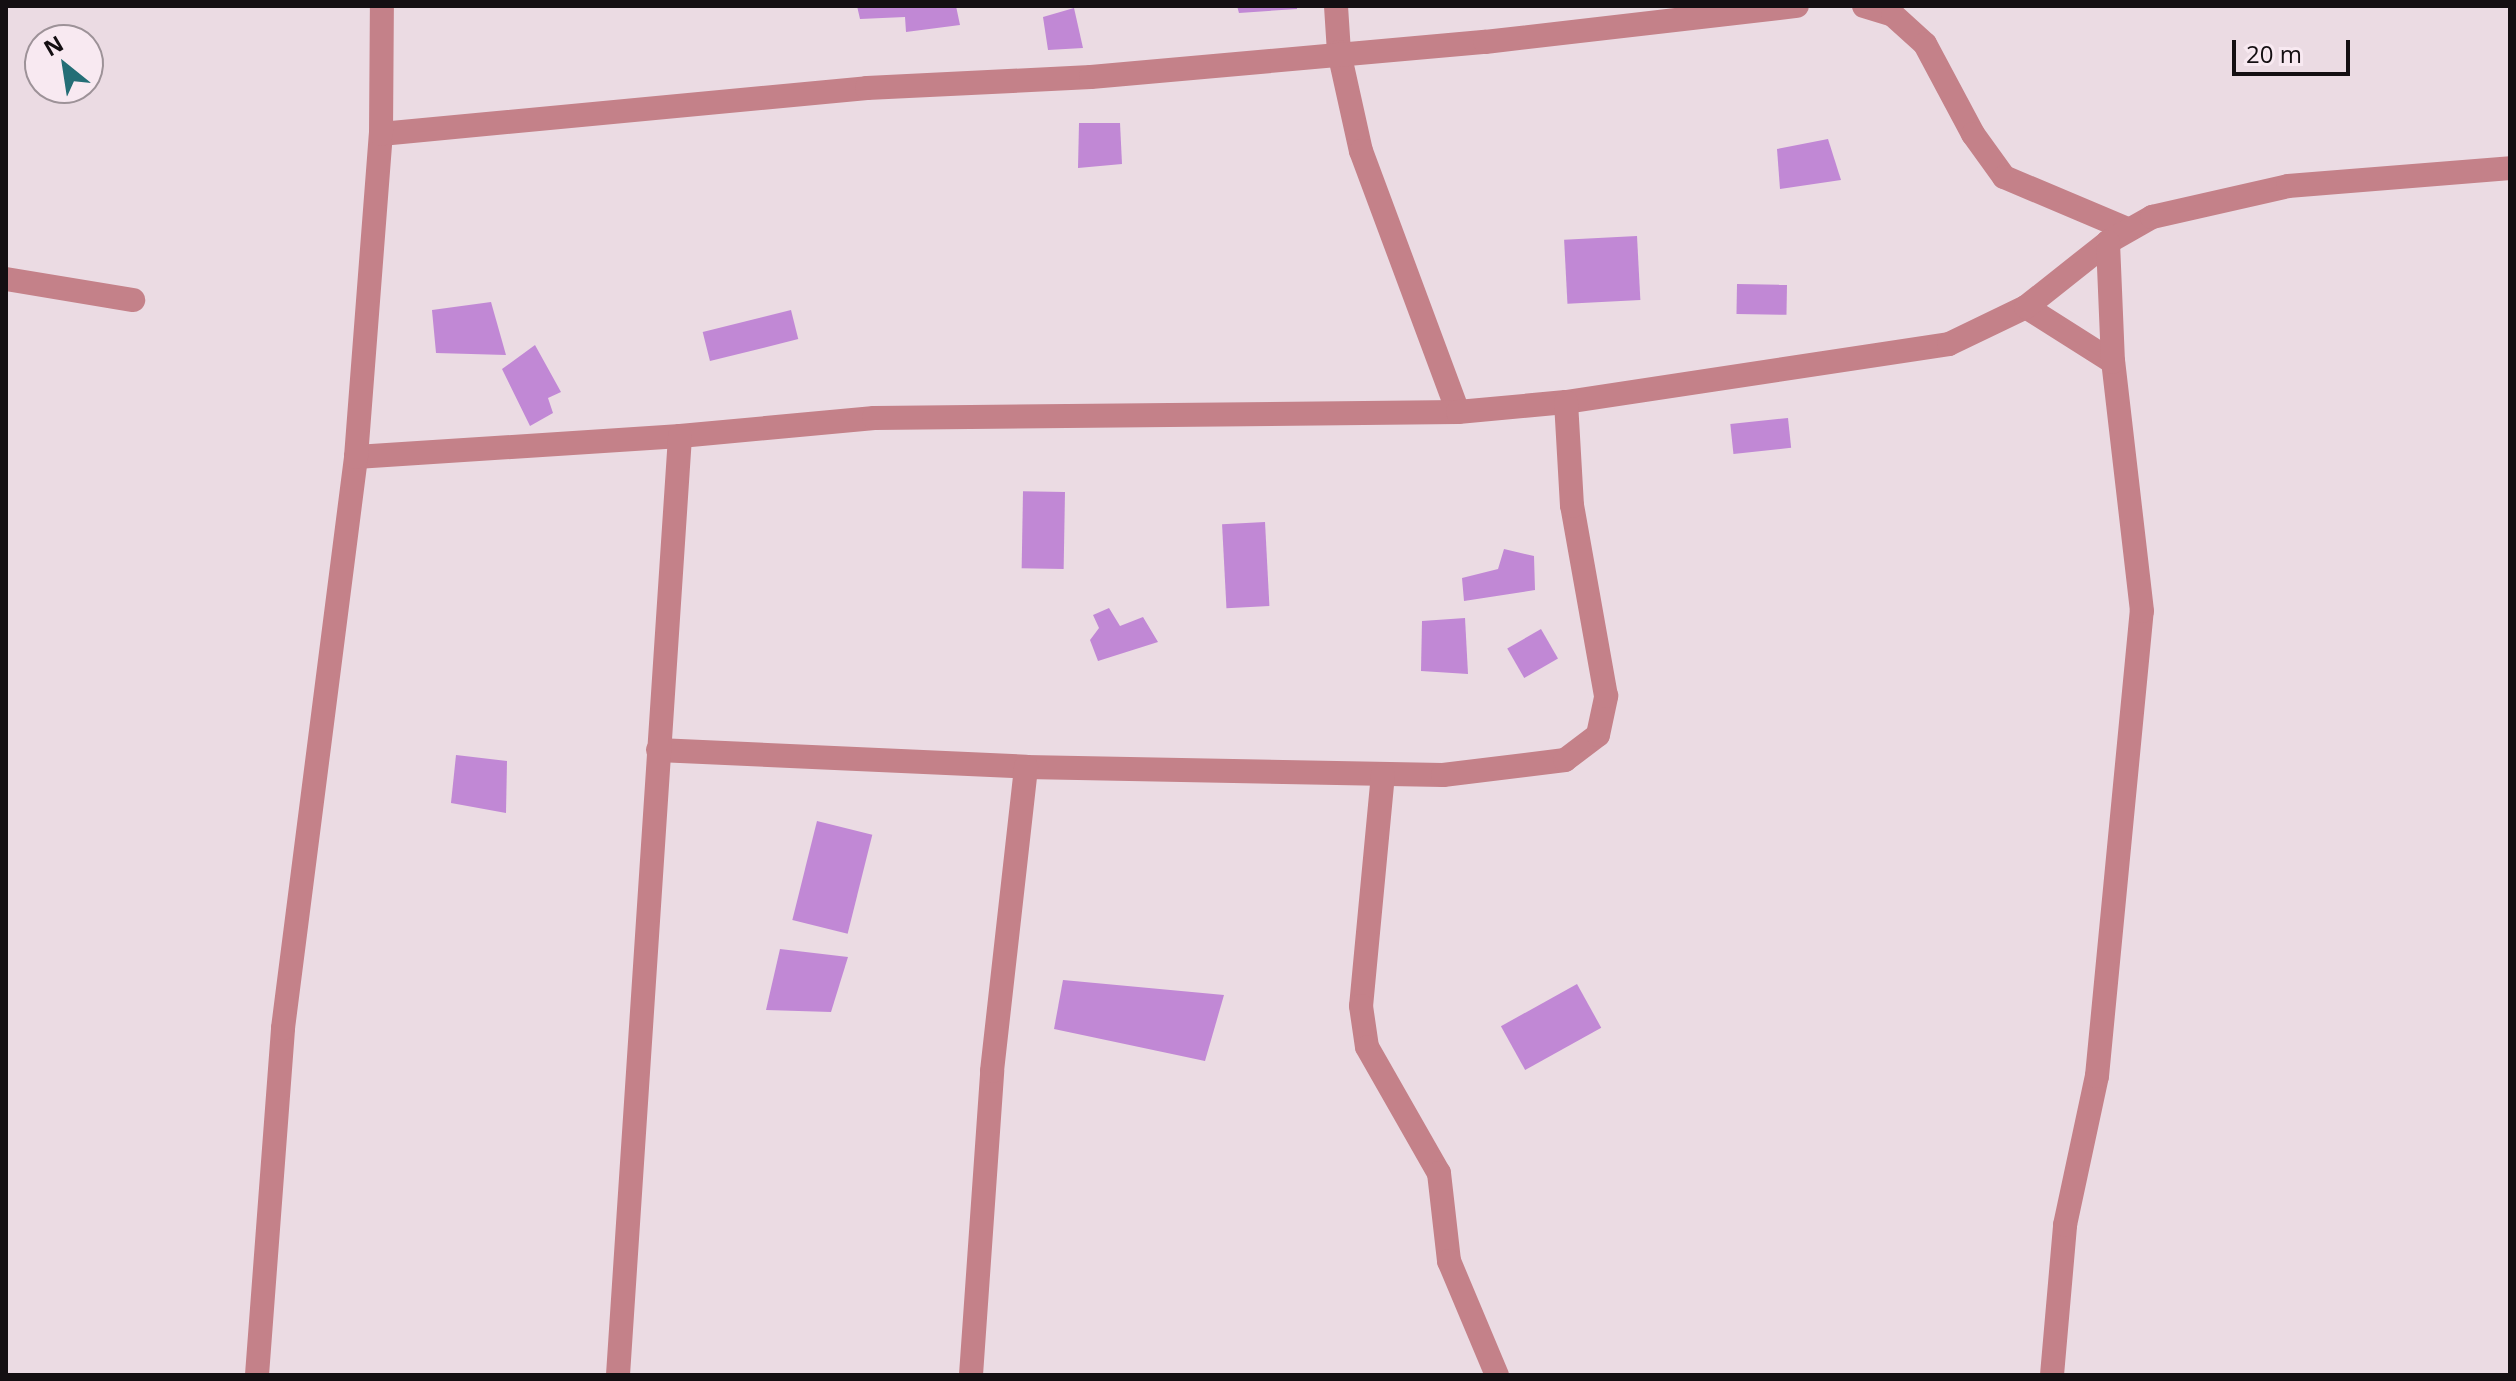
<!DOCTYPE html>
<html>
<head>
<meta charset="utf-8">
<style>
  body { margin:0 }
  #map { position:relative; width:2516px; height:1381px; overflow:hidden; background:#ebdbe3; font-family:"Open Sans",sans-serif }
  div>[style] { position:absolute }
  .building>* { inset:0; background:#c188d5; transform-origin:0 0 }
  .minor>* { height:24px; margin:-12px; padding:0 12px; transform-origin:12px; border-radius:12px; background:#c48189 }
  span { translate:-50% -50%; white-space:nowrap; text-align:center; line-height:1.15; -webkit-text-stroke:7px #f8e9f1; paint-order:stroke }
  .frame { position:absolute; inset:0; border:8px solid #140f12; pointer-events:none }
  .north { position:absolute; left:24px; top:24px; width:80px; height:80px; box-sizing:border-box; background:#f8e9f1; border:2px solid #9d9298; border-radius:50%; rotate:330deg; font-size:22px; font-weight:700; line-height:32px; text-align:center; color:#140f12 }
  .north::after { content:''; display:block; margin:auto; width:28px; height:36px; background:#246e76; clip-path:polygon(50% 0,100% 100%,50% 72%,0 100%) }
  .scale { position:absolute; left:2232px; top:40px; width:118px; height:36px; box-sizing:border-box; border:4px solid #140f12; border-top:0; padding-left:10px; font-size:24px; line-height:28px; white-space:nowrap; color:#140f12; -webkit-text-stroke:6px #f8e9f1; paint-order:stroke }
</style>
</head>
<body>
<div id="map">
  <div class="building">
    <div style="clip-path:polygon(857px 6px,956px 6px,960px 25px,906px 32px,905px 17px,860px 19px)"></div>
    <div style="clip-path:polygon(1237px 6px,1297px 6px,1297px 9px,1239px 13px)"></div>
    <div style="clip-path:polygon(1074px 8px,1083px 48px,1048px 50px,1043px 17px)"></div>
    <div style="clip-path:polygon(1079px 123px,1120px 123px,1122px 164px,1078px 168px)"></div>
    <div style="clip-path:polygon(1828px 139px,1841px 180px,1780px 189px,1777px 149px)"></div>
    <div style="left:1637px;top:236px;width:64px;height:73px;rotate:87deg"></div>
    <div style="left:1737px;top:284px;width:50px;height:30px;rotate:1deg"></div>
    <div style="clip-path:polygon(491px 302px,506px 355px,436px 353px,432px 310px)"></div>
    <div style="left:791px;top:310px;width:30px;height:91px;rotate:76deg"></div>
    <div style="clip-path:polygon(535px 345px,561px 392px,548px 398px,553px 413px,530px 426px,502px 369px)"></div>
    <div style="left:1788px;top:418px;width:30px;height:58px;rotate:84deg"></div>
    <div style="left:1065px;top:492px;width:77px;height:42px;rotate:91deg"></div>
    <div style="left:1265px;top:522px;width:84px;height:43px;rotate:87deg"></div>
    <div style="clip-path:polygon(1504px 549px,1534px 556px,1535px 590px,1464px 601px,1462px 578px,1498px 569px)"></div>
    <div style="clip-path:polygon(1109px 608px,1120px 626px,1143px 617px,1158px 642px,1098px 661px,1090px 640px,1099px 628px,1093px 615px)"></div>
    <div style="clip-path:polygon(1465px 618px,1468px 674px,1421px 671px,1422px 621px)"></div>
    <div style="left:1541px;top:629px;width:34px;height:39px;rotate:60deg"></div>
    <div style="clip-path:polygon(456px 755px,507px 761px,506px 813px,451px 803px)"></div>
    <div style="left:817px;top:821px;width:57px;height:102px;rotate:14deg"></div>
    <div style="clip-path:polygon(780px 949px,848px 957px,831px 1012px,766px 1010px)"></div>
    <div style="clip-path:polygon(1063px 980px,1224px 995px,1205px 1061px,1054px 1029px)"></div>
    <div style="left:1577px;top:984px;width:50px;height:87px;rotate:61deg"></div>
  </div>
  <div class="minor">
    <div style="left:1336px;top:6px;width:46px;rotate:86.3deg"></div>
    <div style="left:1339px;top:52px;width:101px;rotate:77.5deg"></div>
    <div style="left:1361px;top:151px;width:278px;rotate:69.6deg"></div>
    <div style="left:1864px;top:6px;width:30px;rotate:17deg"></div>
    <div style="left:1893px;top:15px;width:43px;rotate:42.2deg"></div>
    <div style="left:1925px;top:44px;width:102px;rotate:61.9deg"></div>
    <div style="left:1973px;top:134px;width:53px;rotate:54.2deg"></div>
    <div style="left:2004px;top:177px;width:134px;rotate:22.9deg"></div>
    <div style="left:381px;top:134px;width:488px;rotate:-5.4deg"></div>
    <div style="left:867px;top:88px;width:224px;rotate:-2.8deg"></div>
    <div style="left:1091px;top:77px;width:396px;rotate:-5.1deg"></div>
    <div style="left:1485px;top:42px;width:314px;rotate:-6.6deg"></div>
    <div style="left:6px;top:279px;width:129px;rotate:9.4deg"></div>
    <div style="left:2026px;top:307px;width:103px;rotate:32.3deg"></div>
    <div style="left:356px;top:457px;width:325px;rotate:-3.7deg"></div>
    <div style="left:680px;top:436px;width:195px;rotate:-5.3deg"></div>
    <div style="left:874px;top:418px;width:584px;rotate:-0.59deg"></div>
    <div style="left:1458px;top:412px;width:108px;rotate:-5.3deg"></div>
    <div style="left:1566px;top:402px;width:387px;rotate:-8.6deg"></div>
    <div style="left:1949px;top:344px;width:85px;rotate:-25.7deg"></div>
    <div style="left:2026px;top:307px;width:105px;rotate:-38.4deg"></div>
    <div style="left:2108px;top:242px;width:51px;rotate:-29.6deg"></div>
    <div style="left:2152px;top:217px;width:139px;rotate:-12.8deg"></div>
    <div style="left:2288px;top:186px;width:223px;rotate:-4.6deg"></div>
    <div style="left:658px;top:750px;width:368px;rotate:2.6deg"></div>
    <div style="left:1026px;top:767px;width:417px;rotate:1.1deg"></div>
    <div style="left:1443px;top:775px;width:123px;rotate:-7deg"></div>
    <div style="left:1565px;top:760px;width:41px;rotate:-37.1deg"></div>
    <div style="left:1598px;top:735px;width:40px;rotate:-78deg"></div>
    <div style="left:1606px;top:696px;width:193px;rotate:-100.1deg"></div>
    <div style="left:1572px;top:506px;width:104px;rotate:-93.3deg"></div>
    <div style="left:1383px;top:774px;width:233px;rotate:95.4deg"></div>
    <div style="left:1361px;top:1006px;width:41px;rotate:81.7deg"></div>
    <div style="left:1367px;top:1047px;width:145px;rotate:60.3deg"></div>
    <div style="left:1439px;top:1173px;width:89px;rotate:83.5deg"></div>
    <div style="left:1449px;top:1261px;width:124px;rotate:67.2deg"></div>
    <div style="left:257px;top:1375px;width:348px;rotate:-85.7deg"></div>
    <div style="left:283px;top:1028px;width:576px;rotate:-82.71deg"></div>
    <div style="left:356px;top:457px;width:324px;rotate:-85.6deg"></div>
    <div style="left:381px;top:134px;width:128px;rotate:-89.6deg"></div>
    <div style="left:618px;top:1375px;width:941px;rotate:-86.22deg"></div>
    <div style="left:971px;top:1375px;width:305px;rotate:-86deg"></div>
    <div style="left:992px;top:1071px;width:306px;rotate:-83.6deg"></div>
    <div style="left:2052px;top:1375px;width:151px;rotate:-85deg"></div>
    <div style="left:2065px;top:1225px;width:152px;rotate:-77.9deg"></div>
    <div style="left:2097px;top:1076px;width:467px;rotate:-84.5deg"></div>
    <div style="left:2142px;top:611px;width:251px;rotate:-96.6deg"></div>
    <div style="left:2113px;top:362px;width:120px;rotate:-92.4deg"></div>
  </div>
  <div class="frame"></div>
  <div class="north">N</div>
  <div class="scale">20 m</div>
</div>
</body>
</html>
